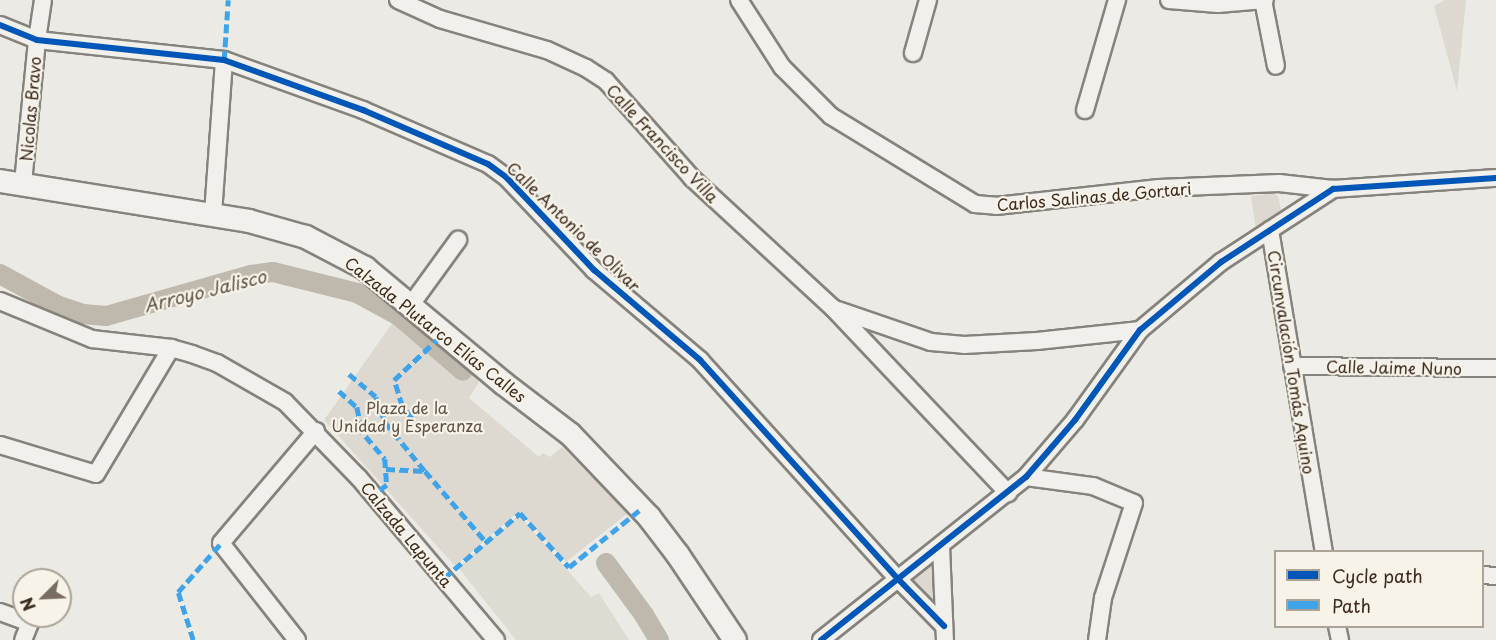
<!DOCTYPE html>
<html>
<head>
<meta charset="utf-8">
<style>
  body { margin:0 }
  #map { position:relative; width:1496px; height:640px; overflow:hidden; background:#eceae4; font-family:"Playpen Sans",sans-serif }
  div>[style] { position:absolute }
  .built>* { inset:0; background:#dedbd2 }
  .green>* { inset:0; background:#ddd9d0 }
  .canal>* { height:20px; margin:-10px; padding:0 10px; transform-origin:10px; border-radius:10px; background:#beb8ad }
  .roads { filter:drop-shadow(2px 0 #86827c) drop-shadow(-2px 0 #86827c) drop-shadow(0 2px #86827c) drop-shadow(0 -2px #86827c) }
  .minor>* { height:16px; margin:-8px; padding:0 8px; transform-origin:8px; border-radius:8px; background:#f1f0ec }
  .secondary>* { height:22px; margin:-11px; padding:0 11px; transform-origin:11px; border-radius:11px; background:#f1f0ec }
  .quiet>* { height:4.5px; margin-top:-2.25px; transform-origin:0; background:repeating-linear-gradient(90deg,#3fa3ea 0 9px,transparent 0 13.5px) }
  .cycleway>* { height:6px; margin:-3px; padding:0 3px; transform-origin:3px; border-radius:3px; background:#0057b8 }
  span { translate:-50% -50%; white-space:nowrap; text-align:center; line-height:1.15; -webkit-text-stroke:4.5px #f7f3e8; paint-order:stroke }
  .street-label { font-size:16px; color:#3b2a1e }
  .park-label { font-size:16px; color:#605246 }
  .water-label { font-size:18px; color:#625448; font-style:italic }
  .legend { position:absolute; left:1274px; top:550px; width:210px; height:78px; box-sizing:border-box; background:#f7f3e8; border:2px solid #aca397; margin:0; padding:8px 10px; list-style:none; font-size:18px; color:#3b2a1e }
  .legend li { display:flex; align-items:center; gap:12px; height:30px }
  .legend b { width:30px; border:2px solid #aca397 }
  .north { position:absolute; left:12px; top:568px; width:60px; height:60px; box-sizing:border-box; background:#f7f3e8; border:2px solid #aca397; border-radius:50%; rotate:246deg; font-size:16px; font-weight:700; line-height:24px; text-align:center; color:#3b2a1e }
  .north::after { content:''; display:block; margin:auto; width:21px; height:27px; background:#796d63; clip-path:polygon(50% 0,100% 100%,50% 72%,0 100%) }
</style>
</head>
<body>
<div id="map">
  <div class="built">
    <div style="clip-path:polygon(519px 515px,591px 597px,599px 593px,629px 640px,516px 640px,458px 567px)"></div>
  </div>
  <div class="green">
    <div style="clip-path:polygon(1445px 0,1466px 0,1457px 91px,1434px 6px)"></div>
    <div style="clip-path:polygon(1273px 193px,1278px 196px,1281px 209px,1276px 216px,1256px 230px,1251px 196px)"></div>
    <div style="clip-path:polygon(396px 318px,459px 375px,467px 369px,479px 382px,469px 398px,539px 457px,543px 453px,550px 457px,562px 447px,628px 513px,566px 562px,519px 511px,455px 566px,324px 420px)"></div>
    <div style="clip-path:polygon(935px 562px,936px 607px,912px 581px)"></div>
  </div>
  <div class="canal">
    <div style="left:0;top:274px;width:67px;rotate:28.5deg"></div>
    <div style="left:59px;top:306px;width:25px;rotate:18deg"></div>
    <div style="left:83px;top:314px;width:23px;rotate:5deg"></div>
    <div style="left:106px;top:316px;width:151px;rotate:-15.8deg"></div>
    <div style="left:251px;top:275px;width:22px;rotate:-8deg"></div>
    <div style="left:273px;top:272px;width:87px;rotate:14deg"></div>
    <div style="left:357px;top:293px;width:48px;rotate:28.7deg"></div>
    <div style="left:399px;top:316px;width:84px;rotate:40.7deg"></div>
    <div style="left:606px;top:563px;width:64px;rotate:53.8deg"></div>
    <div style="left:644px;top:615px;width:29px;rotate:59deg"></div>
  </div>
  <div class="roads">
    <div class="minor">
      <div style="left:398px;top:0;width:46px;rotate:24.3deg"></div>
      <div style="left:440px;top:19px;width:111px;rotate:16.2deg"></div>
      <div style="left:547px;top:50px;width:43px;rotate:24.8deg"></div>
      <div style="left:586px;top:68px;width:24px;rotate:33deg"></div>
      <div style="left:606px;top:81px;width:130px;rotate:48.4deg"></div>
      <div style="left:692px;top:178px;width:192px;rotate:42.7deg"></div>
      <div style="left:833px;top:308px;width:255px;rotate:46.6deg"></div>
      <div style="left:739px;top:0;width:80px;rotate:57.3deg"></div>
      <div style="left:782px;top:67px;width:69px;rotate:45deg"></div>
      <div style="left:831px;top:116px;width:169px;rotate:31.4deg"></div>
      <div style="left:975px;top:204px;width:21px;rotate:5deg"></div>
      <div style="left:996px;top:206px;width:164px;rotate:-6.3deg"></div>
      <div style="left:1159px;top:188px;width:120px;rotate:-2.4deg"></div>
      <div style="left:1279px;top:183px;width:54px;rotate:6.3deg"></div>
      <div style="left:1169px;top:0;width:49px;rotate:4.7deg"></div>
      <div style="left:1218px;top:4px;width:47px;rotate:-4.9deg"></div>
      <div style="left:1263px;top:0;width:67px;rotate:78.9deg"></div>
      <div style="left:0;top:25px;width:40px;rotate:22deg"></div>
      <div style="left:37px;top:40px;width:188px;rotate:6.1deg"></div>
      <div style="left:224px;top:60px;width:148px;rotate:19.8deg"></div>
      <div style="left:363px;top:110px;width:136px;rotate:23.4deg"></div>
      <div style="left:488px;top:164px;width:22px;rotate:36deg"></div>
      <div style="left:506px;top:177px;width:128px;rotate:46.6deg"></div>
      <div style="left:594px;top:270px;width:139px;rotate:40.3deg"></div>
      <div style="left:700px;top:360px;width:295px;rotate:47.9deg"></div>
      <div style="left:898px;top:579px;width:66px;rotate:45.6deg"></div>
      <div style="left:913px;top:53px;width:55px;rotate:-74.2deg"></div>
      <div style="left:1085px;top:110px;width:115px;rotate:-73.8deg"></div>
      <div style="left:23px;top:183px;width:144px;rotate:-84.4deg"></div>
      <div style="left:37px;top:40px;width:40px;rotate:-81.5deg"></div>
      <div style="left:213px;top:214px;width:154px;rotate:-85.9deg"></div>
      <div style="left:1270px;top:230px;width:326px;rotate:80.5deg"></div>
      <div style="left:0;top:301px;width:100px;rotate:22.4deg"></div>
      <div style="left:92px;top:339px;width:80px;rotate:6.5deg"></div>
      <div style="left:171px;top:348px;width:22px;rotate:16deg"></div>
      <div style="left:192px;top:354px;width:27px;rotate:20deg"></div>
      <div style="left:217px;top:363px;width:78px;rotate:29.8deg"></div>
      <div style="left:285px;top:402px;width:106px;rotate:45.8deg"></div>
      <div style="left:359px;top:478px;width:212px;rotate:49.8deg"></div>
      <div style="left:410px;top:306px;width:82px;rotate:-54deg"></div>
      <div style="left:838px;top:310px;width:98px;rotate:19deg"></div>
      <div style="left:931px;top:342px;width:33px;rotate:5deg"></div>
      <div style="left:964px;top:345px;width:73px;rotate:-3.1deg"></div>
      <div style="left:1037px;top:341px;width:104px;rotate:-6.1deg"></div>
      <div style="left:1292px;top:366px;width:204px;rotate:0.6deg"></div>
      <div style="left:0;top:445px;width:100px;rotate:16.8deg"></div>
      <div style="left:96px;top:474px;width:147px;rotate:-59.2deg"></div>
      <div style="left:1026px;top:477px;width:68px;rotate:7.7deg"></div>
      <div style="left:1093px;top:486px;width:44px;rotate:22.5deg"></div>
      <div style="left:1134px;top:503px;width:100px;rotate:108.1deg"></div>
      <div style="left:1103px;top:598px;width:42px;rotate:98.1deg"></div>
      <div style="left:941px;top:546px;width:94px;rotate:87.6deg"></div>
      <div style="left:1482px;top:575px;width:14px;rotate:4deg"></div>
      <div style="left:0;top:612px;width:32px;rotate:20deg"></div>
      <div style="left:30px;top:623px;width:18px;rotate:112deg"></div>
      <div style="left:1337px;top:626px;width:14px;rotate:78deg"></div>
      <div style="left:297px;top:640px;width:123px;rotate:-128.1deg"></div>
      <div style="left:221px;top:543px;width:147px;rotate:-49.7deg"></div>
      <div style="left:821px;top:640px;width:262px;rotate:-38.5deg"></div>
      <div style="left:1026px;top:477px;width:75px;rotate:-49.3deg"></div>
      <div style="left:1075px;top:420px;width:111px;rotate:-54.2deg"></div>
      <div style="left:1140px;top:330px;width:106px;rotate:-40deg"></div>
      <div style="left:1221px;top:262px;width:134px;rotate:-33.1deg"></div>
      <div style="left:1333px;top:189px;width:163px;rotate:-3.9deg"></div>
    </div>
    <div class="secondary">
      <div style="left:0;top:181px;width:252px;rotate:9.1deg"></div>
      <div style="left:249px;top:221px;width:59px;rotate:15.7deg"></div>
      <div style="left:306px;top:237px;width:67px;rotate:27.7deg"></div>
      <div style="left:365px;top:268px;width:180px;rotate:39.8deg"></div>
      <div style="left:503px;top:383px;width:84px;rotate:37.3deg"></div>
      <div style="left:570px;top:434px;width:115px;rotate:46.4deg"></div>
      <div style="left:649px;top:517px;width:48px;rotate:52.7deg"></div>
      <div style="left:678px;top:555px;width:102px;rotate:56.2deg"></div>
    </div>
  </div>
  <div class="quiet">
    <div style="left:224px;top:60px;width:60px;rotate:-86.2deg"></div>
    <div style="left:349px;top:374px;width:35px;rotate:40deg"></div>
    <div style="left:376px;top:397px;width:27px;rotate:70deg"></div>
    <div style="left:385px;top:422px;width:63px;rotate:50.8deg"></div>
    <div style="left:339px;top:391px;width:24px;rotate:42deg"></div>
    <div style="left:357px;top:407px;width:14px;rotate:78deg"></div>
    <div style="left:360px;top:421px;width:6px;rotate:121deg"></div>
    <div style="left:357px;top:426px;width:43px;rotate:49.7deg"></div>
    <div style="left:385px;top:459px;width:26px;rotate:86deg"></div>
    <div style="left:387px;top:485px;width:16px;rotate:142deg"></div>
    <div style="left:420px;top:429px;width:29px;rotate:-128deg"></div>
    <div style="left:402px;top:406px;width:27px;rotate:-107deg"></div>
    <div style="left:394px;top:380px;width:67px;rotate:-43.2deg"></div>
    <div style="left:386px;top:469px;width:39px;rotate:3deg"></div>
    <div style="left:425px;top:471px;width:94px;rotate:49.3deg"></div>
    <div style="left:444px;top:578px;width:100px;rotate:-40.5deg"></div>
    <div style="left:520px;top:513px;width:73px;rotate:47.8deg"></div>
    <div style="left:569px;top:567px;width:92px;rotate:-38.9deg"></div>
    <div style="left:193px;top:640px;width:50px;rotate:-107.4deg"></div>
    <div style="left:178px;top:592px;width:65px;rotate:-48.7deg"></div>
  </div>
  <div class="cycleway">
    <div style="left:0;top:25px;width:40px;rotate:22deg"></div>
    <div style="left:37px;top:40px;width:188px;rotate:6.1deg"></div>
    <div style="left:224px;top:60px;width:148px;rotate:19.8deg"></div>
    <div style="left:363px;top:110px;width:136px;rotate:23.4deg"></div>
    <div style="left:488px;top:164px;width:22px;rotate:36deg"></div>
    <div style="left:506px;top:177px;width:128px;rotate:46.6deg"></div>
    <div style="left:594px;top:270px;width:139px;rotate:40.3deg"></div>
    <div style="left:700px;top:360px;width:295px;rotate:47.9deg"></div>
    <div style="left:898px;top:579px;width:66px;rotate:45.6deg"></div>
    <div style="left:821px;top:640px;width:262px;rotate:-38.5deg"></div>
    <div style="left:1026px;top:477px;width:75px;rotate:-49.3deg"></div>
    <div style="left:1075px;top:420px;width:111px;rotate:-54.2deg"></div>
    <div style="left:1140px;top:330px;width:106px;rotate:-40deg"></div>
    <div style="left:1221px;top:262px;width:134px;rotate:-33.1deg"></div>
    <div style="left:1333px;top:189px;width:163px;rotate:-3.9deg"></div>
  </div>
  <div class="street-label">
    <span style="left:30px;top:109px;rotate:-85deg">Nicolas Bravo</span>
    <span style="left:663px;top:143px;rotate:47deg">Calle Francisco Villa</span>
    <span style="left:1094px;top:196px;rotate:-5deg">Carlos Salinas de Gortari</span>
    <span style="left:574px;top:226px;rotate:44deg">Calle Antonio de Olivar</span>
    <span style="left:436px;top:329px;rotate:38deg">Calzada Plutarco Elías Calles</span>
    <span style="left:1292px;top:362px;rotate:81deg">Circunvalación Tomás Aquino</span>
    <span style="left:1394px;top:367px;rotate:1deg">Calle Jaime Nuno</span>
    <span style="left:407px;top:534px;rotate:50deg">Calzada Lapunta</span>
  </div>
  <div class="park-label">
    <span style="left:407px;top:416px">Plaza de la<br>Unidad y Esperanza</span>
  </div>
  <div class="water-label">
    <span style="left:205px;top:291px;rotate:-14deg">Arroyo Jalisco</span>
  </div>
  <ul class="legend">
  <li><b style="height:8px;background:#0057b8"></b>Cycle path</li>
  <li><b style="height:8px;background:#3fa3ea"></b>Path</li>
  </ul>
  <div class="north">N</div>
</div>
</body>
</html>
